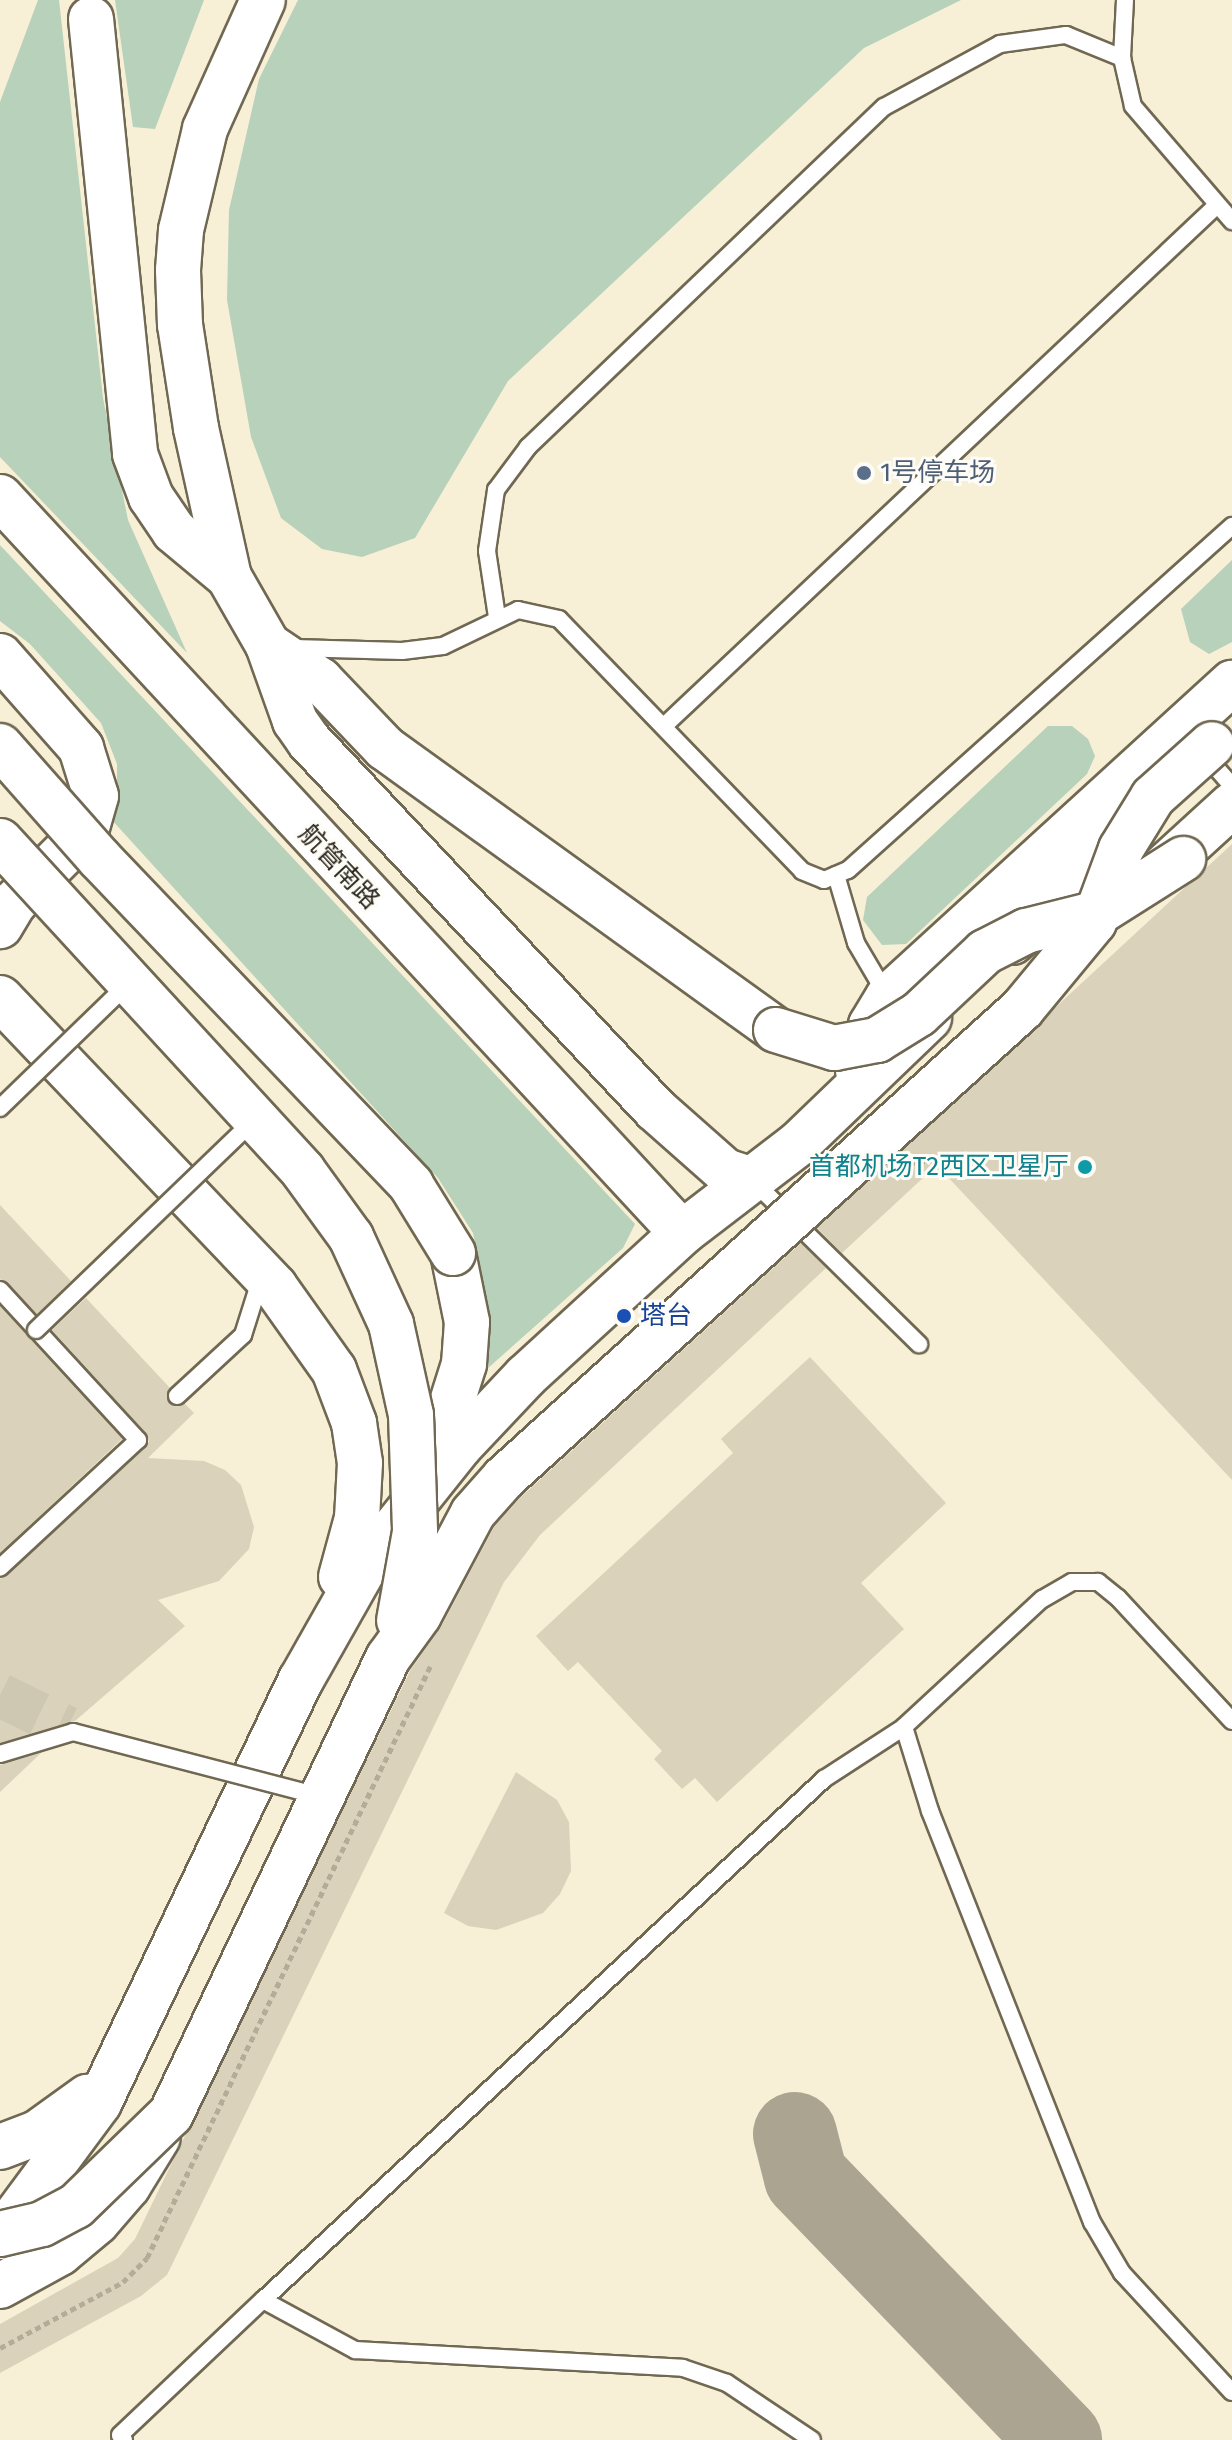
<!DOCTYPE html>
<html>
<head>
<meta charset="utf-8">
<style>
  body { margin:0 }
  #map { position:relative; width:1232px; height:2440px; overflow:hidden; background:#f7efd6; font-family:"Fira Sans","Noto Sans SC",sans-serif }
  div>[style] { position:absolute }
  .green>* { inset:0; background:#b7d1ba }
  .taxiway>* { height:84px; margin:-42px; padding:0 42px; transform-origin:42px; border-radius:42px; background:#aaa490 }
  .building>* { inset:0; background:#dad2ba }
  .secondary-tunnel>* { height:44px; margin-top:-22px; transform-origin:0; background:repeating-linear-gradient(90deg,#cec7b1 0 44px,transparent 0 66px) }
  .roads { filter:drop-shadow(2px 0 #706852) drop-shadow(-2px 0 #706852) drop-shadow(0 2px #706852) drop-shadow(0 -2px #706852) }
  .lane>* { height:16px; margin:-8px; padding:0 8px; transform-origin:8px; border-radius:8px; background:#fff }
  .secondary>* { height:44px; margin:-22px; padding:0 22px; transform-origin:22px; border-radius:22px; background:#fff }
  .path-bridge>* { height:5px; margin-top:-2.5px; transform-origin:0; background:repeating-linear-gradient(90deg,#b3ac98 0 6px,transparent 0 10px) }
  .bridges { filter:drop-shadow(2px 0 #706852) drop-shadow(-2px 0 #706852) drop-shadow(0 2px #706852) drop-shadow(0 -2px #706852) }
  .lane-bridge>* { height:16px; margin:-8px; padding:0 8px; transform-origin:8px; border-radius:8px; background:#fff }
  .secondary-bridge>* { height:44px; margin:-22px; padding:0 22px; transform-origin:22px; border-radius:22px; background:#fff }
  .dots>* { width:22px; height:22px; translate:-50% -50%; box-sizing:border-box; border:4px solid #fefcf7; border-radius:50% }
  span { translate:-50% -50%; white-space:nowrap; text-align:center; line-height:1.15; -webkit-text-stroke:6px #fefcf7; paint-order:stroke }
  .service-label { font-size:26px; color:#4e5e75 }
  .left { translate:0 -50%; text-align:left }
  .street-label { font-size:26px; color:#29261c }
  .culture-label { font-size:26px; color:#0d838f }
  .right { translate:-100% -50%; text-align:right }
  .transit-label { font-size:26px; color:#164399 }
</style>
</head>
<body>
<div id="map">
  <div class="green">
    <div style="clip-path:polygon(38px 0,59px 0,103px 398px,128px 520px,187px 653px,0 457px,0 102px)"></div>
    <div style="clip-path:polygon(115px 0,204px 0,155px 129px,133px 127px)"></div>
    <div style="clip-path:polygon(298px 0,961px 0,864px 48px,508px 381px,415px 538px,362px 557px,322px 549px,281px 518px,251px 437px,227px 300px,229px 210px,259px 79px)"></div>
    <div style="clip-path:polygon(0 545px,635px 1224px,623px 1248px,487px 1369px,478px 1365px,483px 1282px,473px 1233px,438px 1178px,111px 819px,117px 799px,117px 764px,101px 723px,30px 644px,0 621px)"></div>
    <div style="clip-path:polygon(1232px 560px,1232px 642px,1209px 654px,1190px 642px,1181px 609px)"></div>
    <div style="clip-path:polygon(1048px 726px,1072px 726px,1088px 739px,1095px 756px,1087px 774px,906px 944px,882px 945px,863px 920px,867px 897px)"></div>
  </div>
  <div class="taxiway">
    <div style="left:795px;top:2134px;width:44px;rotate:75.7deg"></div>
    <div style="left:806px;top:2177px;width:366px;rotate:46deg"></div>
  </div>
  <div class="building">
    <div style="clip-path:polygon(1232px 844px,1232px 1480px,945px 1174px,924px 1177px,842px 1253px,817px 1228px)"></div>
    <div style="clip-path:polygon(0 1205px,71px 1281px,37px 1314px,0 1279px)"></div>
    <div style="clip-path:polygon(801px 1243px,826px 1268px,540px 1535px,504px 1582px,167px 2275px,141px 2296px,0 2373px,0 2324px,118px 2258px,135px 2239px,410px 1671px,441px 1627px,494px 1527px,522px 1496px)"></div>
    <div style="clip-path:polygon(86px 1298px,170px 1388px,170px 1404px,185px 1404px,194px 1413px,148px 1458px,204px 1461px,225px 1470px,241px 1485px,254px 1527px,249px 1549px,219px 1581px,158px 1600px,185px 1626px,75px 1721px,0 1743px,0 1579px,149px 1442px,146px 1433px,52px 1330px)"></div>
    <div style="clip-path:polygon(0 1306px,122px 1439px,0 1553px)"></div>
    <div style="clip-path:polygon(810px 1357px,946px 1503px,861px 1583px,904px 1629px,717px 1802px,695px 1778px,682px 1789px,654px 1759px,662px 1751px,578px 1662px,568px 1671px,536px 1636px,733px 1453px,721px 1439px)"></div>
    <div style="clip-path:polygon(41px 1753px,0 1792px,0 1765px)"></div>
    <div style="clip-path:polygon(516px 1772px,557px 1800px,569px 1822px,571px 1871px,560px 1894px,543px 1913px,496px 1930px,468px 1926px,444px 1913px)"></div>
  </div>
  <div class="secondary-tunnel">
    <div style="left:0;top:1695px;width:75px;rotate:26.2deg"></div>
  </div>
  <div class="roads">
    <div class="lane">
      <div style="left:1125px;top:0;width:58px;rotate:93deg"></div>
      <div style="left:1122px;top:58px;width:49px;rotate:77.1deg"></div>
      <div style="left:1133px;top:106px;width:152px;rotate:49.3deg"></div>
      <div style="left:497px;top:617px;width:67px;rotate:-98.6deg"></div>
      <div style="left:487px;top:551px;width:62px;rotate:-81.6deg"></div>
      <div style="left:496px;top:490px;width:54px;rotate:-53.3deg"></div>
      <div style="left:528px;top:447px;width:492px;rotate:-43.7deg"></div>
      <div style="left:884px;top:107px;width:132px;rotate:-28.5deg"></div>
      <div style="left:1000px;top:44px;width:67px;rotate:-7.8deg"></div>
      <div style="left:1066px;top:35px;width:61px;rotate:22.3deg"></div>
      <div style="left:294px;top:648px;width:108px;rotate:1.6deg"></div>
      <div style="left:402px;top:651px;width:41px;rotate:-7deg"></div>
      <div style="left:443px;top:646px;width:83px;rotate:-25.6deg"></div>
      <div style="left:518px;top:610px;width:42px;rotate:12.4deg"></div>
      <div style="left:559px;top:619px;width:350px;rotate:46deg"></div>
      <div style="left:802px;top:871px;width:24px;rotate:22deg"></div>
      <div style="left:824px;top:880px;width:26px;rotate:-23deg"></div>
      <div style="left:848px;top:870px;width:516px;rotate:-41.86deg"></div>
      <div style="left:664px;top:726px;width:760px;rotate:-43.29deg"></div>
      <div style="left:1204px;top:754px;width:43px;rotate:48.8deg"></div>
      <div style="left:836px;top:875px;width:71px;rotate:73.6deg"></div>
      <div style="left:856px;top:943px;width:59px;rotate:59.5deg"></div>
      <div style="left:753px;top:1181px;width:233px;rotate:44.5deg"></div>
      <div style="left:0;top:1290px;width:204px;rotate:47.4deg"></div>
      <div style="left:138px;top:1440px;width:188px;rotate:137.2deg"></div>
      <div style="left:177px;top:1396px;width:90px;rotate:-42.7deg"></div>
      <div style="left:243px;top:1335px;width:60px;rotate:-72.5deg"></div>
      <div style="left:1232px;top:1721px;width:168px;rotate:-132.8deg"></div>
      <div style="left:1118px;top:1598px;width:26px;rotate:-141deg"></div>
      <div style="left:1098px;top:1582px;width:26px;rotate:180deg"></div>
      <div style="left:1072px;top:1582px;width:34px;rotate:150deg"></div>
      <div style="left:1042px;top:1599px;width:188px;rotate:137.2deg"></div>
      <div style="left:904px;top:1727px;width:88px;rotate:72.8deg"></div>
      <div style="left:930px;top:1811px;width:442px;rotate:68.5deg"></div>
      <div style="left:1092px;top:2222px;width:59px;rotate:59.5deg"></div>
      <div style="left:1122px;top:2273px;width:162px;rotate:47.3deg"></div>
      <div style="left:263px;top:2300px;width:105px;rotate:28.5deg"></div>
      <div style="left:355px;top:2350px;width:328px;rotate:3.1deg"></div>
      <div style="left:683px;top:2368px;width:46px;rotate:18.8deg"></div>
      <div style="left:727px;top:2383px;width:102px;rotate:33.8deg"></div>
      <div style="left:124px;top:2440px;width:6px;rotate:-129deg"></div>
      <div style="left:120px;top:2435px;width:197px;rotate:-43.4deg"></div>
      <div style="left:263px;top:2300px;width:766px;rotate:-42.88deg"></div>
      <div style="left:824px;top:1779px;width:95px;rotate:-33deg"></div>
    </div>
    <div class="secondary">
      <div style="left:91px;top:19px;width:437px;rotate:84.2deg"></div>
      <div style="left:135px;top:454px;width:46px;rotate:69.6deg"></div>
      <div style="left:151px;top:497px;width:41px;rotate:55.9deg"></div>
      <div style="left:174px;top:531px;width:72px;rotate:39.9deg"></div>
      <div style="left:229px;top:577px;width:78px;rotate:60.2deg"></div>
      <div style="left:268px;top:645px;width:81px;rotate:70.4deg"></div>
      <div style="left:295px;top:721px;width:24px;rotate:55deg"></div>
      <div style="left:309px;top:741px;width:505px;rotate:46.76deg"></div>
      <div style="left:655px;top:1109px;width:94px;rotate:41.5deg"></div>
      <div style="left:725px;top:1171px;width:28px;rotate:18deg"></div>
      <div style="left:0;top:497px;width:1003px;rotate:47.18deg"></div>
      <div style="left:229px;top:577px;width:153px;rotate:-102.5deg"></div>
      <div style="left:196px;top:428px;width:104px;rotate:-98.8deg"></div>
      <div style="left:180px;top:325px;width:55px;rotate:-92.1deg"></div>
      <div style="left:178px;top:270px;width:40px;rotate:-85.7deg"></div>
      <div style="left:181px;top:230px;width:104px;rotate:-76.6deg"></div>
      <div style="left:205px;top:129px;width:141px;rotate:-65.8deg"></div>
      <div style="left:268px;top:645px;width:63px;rotate:33.9deg"></div>
      <div style="left:320px;top:680px;width:94px;rotate:46.3deg"></div>
      <div style="left:385px;top:748px;width:482px;rotate:35.8deg"></div>
      <div style="left:0;top:656px;width:123px;rotate:48.6deg"></div>
      <div style="left:81px;top:748px;width:50px;rotate:72.6deg"></div>
      <div style="left:96px;top:796px;width:36px;rotate:106deg"></div>
      <div style="left:86px;top:831px;width:102px;rotate:135deg"></div>
      <div style="left:14px;top:903px;width:27px;rotate:121deg"></div>
      <div style="left:1151px;top:879px;width:110px;rotate:-42.4deg"></div>
      <div style="left:1012px;top:942px;width:163px;rotate:-42.8deg"></div>
      <div style="left:0;top:998px;width:399px;rotate:46.4deg"></div>
      <div style="left:275px;top:1287px;width:102px;rotate:54.6deg"></div>
      <div style="left:334px;top:1370px;width:57px;rotate:69.3deg"></div>
      <div style="left:354px;top:1423px;width:40px;rotate:81.5deg"></div>
      <div style="left:360px;top:1463px;width:55px;rotate:93.1deg"></div>
      <div style="left:357px;top:1518px;width:61px;rotate:105.2deg"></div>
      <div style="left:858px;top:1071px;width:48px;rotate:-74.2deg"></div>
      <div style="left:871px;top:1025px;width:33px;rotate:-59deg"></div>
      <div style="left:888px;top:997px;width:466px;rotate:-42.4deg"></div>
      <div style="left:422px;top:1464px;width:49px;rotate:-60.8deg"></div>
      <div style="left:446px;top:1421px;width:60px;rotate:-72.5deg"></div>
      <div style="left:464px;top:1364px;width:42px;rotate:-85.9deg"></div>
      <div style="left:467px;top:1322px;width:70px;rotate:-101.5deg"></div>
      <div style="left:369px;top:1560px;width:146px;rotate:-51.4deg"></div>
      <div style="left:460px;top:1446px;width:96px;rotate:-46.7deg"></div>
      <div style="left:526px;top:1376px;width:212px;rotate:-42.5deg"></div>
      <div style="left:682px;top:1233px;width:146px;rotate:-37.5deg"></div>
      <div style="left:798px;top:1144px;width:182px;rotate:-43.9deg"></div>
      <div style="left:0;top:2147px;width:40px;rotate:-21deg"></div>
      <div style="left:37px;top:2133px;width:62px;rotate:-35.8deg"></div>
      <div style="left:0;top:2237px;width:167px;rotate:-53.5deg"></div>
      <div style="left:99px;top:2103px;width:469px;rotate:-64.5deg"></div>
      <div style="left:301px;top:1680px;width:167px;rotate:-60.5deg"></div>
      <div style="left:0;top:2286px;width:68px;rotate:-28.8deg"></div>
      <div style="left:60px;top:2253px;width:48px;rotate:-40deg"></div>
      <div style="left:97px;top:2222px;width:48px;rotate:-49.3deg"></div>
      <div style="left:128px;top:2186px;width:57px;rotate:-58.5deg"></div>
    </div>
  </div>
  <div class="path-bridge">
    <div style="left:909px;top:1163px;width:23px;rotate:-7deg"></div>
    <div style="left:0;top:2348px;width:140px;rotate:-28.2deg"></div>
    <div style="left:123px;top:2282px;width:34px;rotate:-45deg"></div>
    <div style="left:147px;top:2258px;width:657px;rotate:-64.41deg"></div>
  </div>
  <div class="bridges">
    <div class="lane-bridge">
      <div style="left:0;top:1108px;width:178px;rotate:-44.1deg"></div>
      <div style="left:36px;top:1330px;width:303px;rotate:-43.9deg"></div>
      <div style="left:0;top:1754px;width:76px;rotate:-16.8deg"></div>
      <div style="left:73px;top:1732px;width:254px;rotate:14.6deg"></div>
    </div>
    <div class="secondary-bridge">
      <div style="left:0;top:746px;width:149px;rotate:48.5deg"></div>
      <div style="left:99px;top:858px;width:452px;rotate:46.3deg"></div>
      <div style="left:411px;top:1185px;width:80px;rotate:58.3deg"></div>
      <div style="left:0;top:841px;width:448px;rotate:47.4deg"></div>
      <div style="left:303px;top:1171px;width:82px;rotate:54deg"></div>
      <div style="left:351px;top:1237px;width:96px;rotate:65.3deg"></div>
      <div style="left:391px;top:1324px;width:93px;rotate:77.6deg"></div>
      <div style="left:411px;top:1415px;width:117px;rotate:88deg"></div>
      <div style="left:415px;top:1532px;width:90px;rotate:100.2deg"></div>
      <div style="left:776px;top:1030px;width:61px;rotate:17.2deg"></div>
      <div style="left:834px;top:1048px;width:44px;rotate:-10.5deg"></div>
      <div style="left:877px;top:1040px;width:49px;rotate:-31.8deg"></div>
      <div style="left:919px;top:1014px;width:91px;rotate:-43.2deg"></div>
      <div style="left:985px;top:952px;width:46px;rotate:-27.1deg"></div>
      <div style="left:1026px;top:931px;width:74px;rotate:-14deg"></div>
      <div style="left:1098px;top:913px;width:101px;rotate:-32.4deg"></div>
      <div style="left:0;top:2234px;width:43px;rotate:-13.4deg"></div>
      <div style="left:42px;top:2224px;width:38px;rotate:-28deg"></div>
      <div style="left:76px;top:2206px;width:132px;rotate:-44.1deg"></div>
      <div style="left:171px;top:2114px;width:505px;rotate:-64.55deg"></div>
      <div style="left:388px;top:1658px;width:53px;rotate:-54.2deg"></div>
      <div style="left:419px;top:1615px;width:115px;rotate:-62.1deg"></div>
      <div style="left:473px;top:1513px;width:47px;rotate:-48.5deg"></div>
      <div style="left:504px;top:1478px;width:699px;rotate:-42.16deg"></div>
      <div style="left:1022px;top:1009px;width:113px;rotate:-50.4deg"></div>
      <div style="left:1094px;top:922px;width:78px;rotate:-69.7deg"></div>
      <div style="left:1121px;top:849px;width:61px;rotate:-58.4deg"></div>
      <div style="left:1153px;top:797px;width:79px;rotate:-41.9deg"></div>
    </div>
  </div>
  <div class="dots">
    <div style="left:864px;top:473px;background:#5c6f8a"></div>
    <div style="left:1085px;top:1167px;background:#0f9aa8"></div>
    <div style="left:624px;top:1316px;background:#1a4fb4"></div>
  </div>
  <div class="service-label">
    <span class="left" style="left:880px;top:473px">1号停车场</span>
  </div>
  <div class="street-label">
    <span style="left:339px;top:867px;rotate:47deg">航管南路</span>
  </div>
  <div class="culture-label">
    <span class="right" style="left:1069px;top:1167px">首都机场T2西区卫星厅</span>
  </div>
  <div class="transit-label">
    <span class="left" style="left:640px;top:1316px">塔台</span>
  </div>
</div>
</body>
</html>
